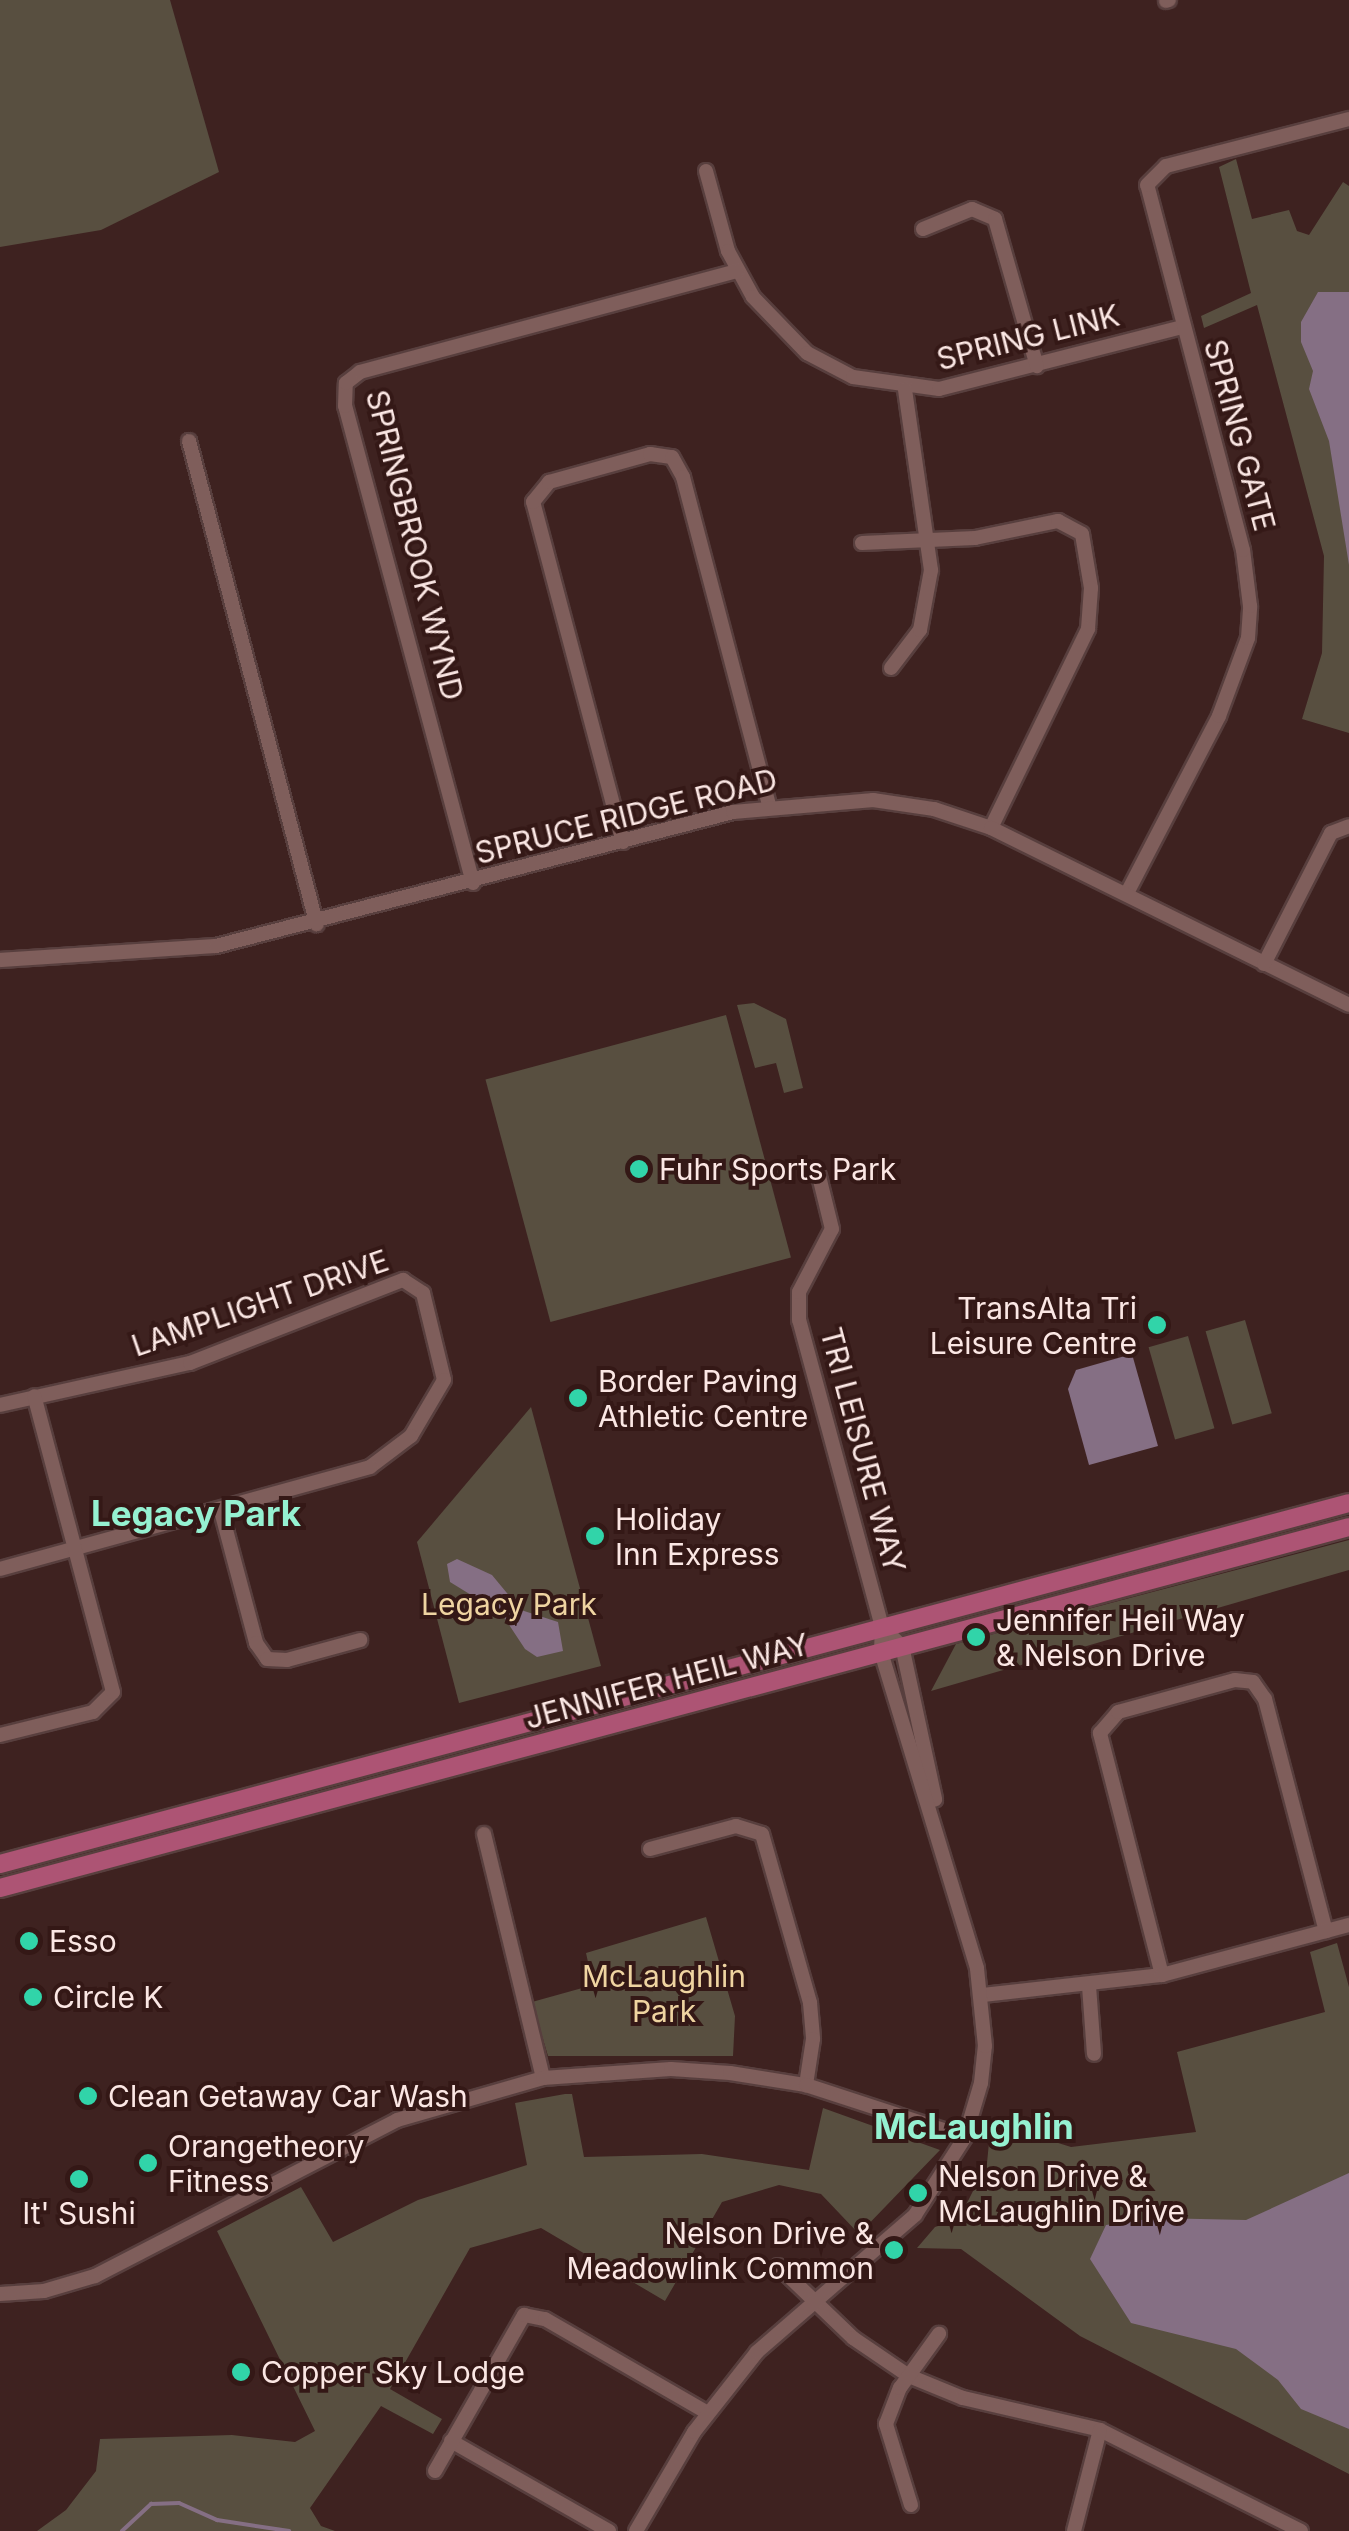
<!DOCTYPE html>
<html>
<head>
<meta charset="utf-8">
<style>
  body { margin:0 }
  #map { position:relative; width:1349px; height:2531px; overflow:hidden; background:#3e2220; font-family:Inter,sans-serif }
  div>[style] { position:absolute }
  .green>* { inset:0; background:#584f40; transform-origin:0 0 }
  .water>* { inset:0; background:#856f84 }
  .stream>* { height:4px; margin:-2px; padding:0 2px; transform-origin:2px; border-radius:2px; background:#856f84 }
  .roads { filter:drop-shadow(2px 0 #583f3e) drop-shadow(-2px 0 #583f3e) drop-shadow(0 2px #583f3e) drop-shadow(0 -2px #583f3e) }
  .minor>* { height:14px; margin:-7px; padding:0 7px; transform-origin:7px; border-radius:7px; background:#7f5e5b }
  .major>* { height:18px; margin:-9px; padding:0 9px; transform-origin:9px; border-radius:9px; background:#ad5474 }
  .dots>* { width:28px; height:28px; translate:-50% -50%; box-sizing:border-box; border:5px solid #341816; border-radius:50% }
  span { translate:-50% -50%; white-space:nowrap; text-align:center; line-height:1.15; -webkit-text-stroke:8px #341816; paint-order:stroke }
  .street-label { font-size:30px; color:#fbe7e4 }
  .poi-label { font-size:30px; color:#fbe7e4 }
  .left { translate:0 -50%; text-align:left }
  .right { translate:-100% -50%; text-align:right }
  .park-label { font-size:30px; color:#efd4a1 }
  .quarter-label { font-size:35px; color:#95f1d1; font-weight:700 }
</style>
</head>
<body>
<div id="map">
  <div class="green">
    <div style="clip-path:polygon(0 0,170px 0,219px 172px,101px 230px,0 247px)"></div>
    <div style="clip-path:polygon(1236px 159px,1252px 219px,1289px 210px,1297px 231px,1309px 235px,1343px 182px,1349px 186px,1349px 733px,1302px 719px,1322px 653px,1324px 556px,1257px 305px,1204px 328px,1201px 316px,1251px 293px,1219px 167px)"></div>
    <div style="clip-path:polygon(754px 1003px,786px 1019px,803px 1088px,784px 1093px,776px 1063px,755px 1068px,737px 1005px)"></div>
    <div style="left:726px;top:1015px;width:251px;height:249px;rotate:75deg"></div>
    <div style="left:1245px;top:1320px;width:97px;height:41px;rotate:74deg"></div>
    <div style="left:1188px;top:1336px;width:96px;height:41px;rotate:74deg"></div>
    <div style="clip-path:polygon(531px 1407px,601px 1666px,459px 1703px,417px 1542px)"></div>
    <div style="clip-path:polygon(1349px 1540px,1349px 1570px,931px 1691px,956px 1644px)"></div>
    <div style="clip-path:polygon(706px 1917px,735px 2016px,733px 2056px,548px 2056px,532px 2002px,593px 1985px,586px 1953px)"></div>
    <div style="clip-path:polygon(1337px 1943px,1349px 1987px,1349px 2474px,1080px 2336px,961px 2249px,917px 2248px,935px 2227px,956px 2220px,968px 2201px,987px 2163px,991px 2122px,1071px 2147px,1196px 2132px,1177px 2052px,1325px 2012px,1310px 1952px)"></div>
    <div style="clip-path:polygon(565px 2094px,572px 2094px,584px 2157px,702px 2154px,809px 2170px,823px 2108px,940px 2150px,859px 2234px,821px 2194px,779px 2185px,722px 2202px,665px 2301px,541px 2228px,470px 2248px,390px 2389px,442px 2419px,433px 2434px,381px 2406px,310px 2508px,321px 2526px,335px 2531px,37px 2531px,66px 2510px,96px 2471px,100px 2439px,232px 2435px,295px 2442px,315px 2431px,217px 2231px,301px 2187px,333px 2242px,418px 2200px,527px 2165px,515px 2103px)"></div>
  </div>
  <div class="water">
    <div style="clip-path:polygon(1318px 292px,1349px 292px,1349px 565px,1329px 441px,1309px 389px,1313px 371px,1301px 342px,1301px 322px)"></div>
    <div style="clip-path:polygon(1132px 1354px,1158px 1446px,1089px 1465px,1068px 1389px,1076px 1370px)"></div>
    <div style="clip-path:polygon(457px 1559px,492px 1575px,521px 1610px,558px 1622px,563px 1651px,537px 1657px,525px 1649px,502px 1614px,450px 1582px,447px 1564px)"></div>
    <div style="clip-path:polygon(1349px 2173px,1349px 2429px,1301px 2409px,1278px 2380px,1236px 2349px,1131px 2323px,1090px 2259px,1106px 2225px,1155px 2218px,1246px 2220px)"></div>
  </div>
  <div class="stream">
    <div style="left:122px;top:2531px;width:40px;rotate:-43deg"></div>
    <div style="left:151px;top:2504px;width:28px;rotate:-2deg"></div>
    <div style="left:179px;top:2503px;width:42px;rotate:24.1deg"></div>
    <div style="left:217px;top:2520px;width:73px;rotate:8.7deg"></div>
  </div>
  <div class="roads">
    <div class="minor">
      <div style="left:1166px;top:1px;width:3px;rotate:-18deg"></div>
      <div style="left:706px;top:171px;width:83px;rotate:74.6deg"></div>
      <div style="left:728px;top:251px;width:52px;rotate:61.5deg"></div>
      <div style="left:753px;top:297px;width:78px;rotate:46deg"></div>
      <div style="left:807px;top:353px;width:52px;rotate:27.6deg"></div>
      <div style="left:853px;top:377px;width:87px;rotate:7.9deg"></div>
      <div style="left:939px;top:389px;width:251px;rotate:-14.3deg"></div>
      <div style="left:923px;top:229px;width:53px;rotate:-22.2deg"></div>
      <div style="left:972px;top:209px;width:25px;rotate:23deg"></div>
      <div style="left:995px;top:219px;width:153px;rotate:74.1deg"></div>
      <div style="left:189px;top:441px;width:500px;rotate:75.2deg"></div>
      <div style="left:862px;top:543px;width:113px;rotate:-2.5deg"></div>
      <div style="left:975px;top:538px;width:85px;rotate:-11.6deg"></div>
      <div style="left:1058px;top:521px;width:27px;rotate:28deg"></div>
      <div style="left:1082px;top:534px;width:55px;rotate:80.5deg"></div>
      <div style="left:1091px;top:588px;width:41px;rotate:94.2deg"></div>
      <div style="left:1088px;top:629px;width:221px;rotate:116deg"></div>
      <div style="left:891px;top:668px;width:48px;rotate:-52.7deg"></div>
      <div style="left:920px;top:630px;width:61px;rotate:-79.6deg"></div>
      <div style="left:931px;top:570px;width:183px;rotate:-98.2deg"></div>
      <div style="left:623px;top:842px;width:352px;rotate:-104.8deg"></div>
      <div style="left:533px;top:502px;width:26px;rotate:-51deg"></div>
      <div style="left:549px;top:482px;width:105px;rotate:-15.5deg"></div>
      <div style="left:650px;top:454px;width:22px;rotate:8deg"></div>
      <div style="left:672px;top:457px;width:23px;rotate:61deg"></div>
      <div style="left:683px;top:477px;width:338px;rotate:75.3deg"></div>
      <div style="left:473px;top:883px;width:494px;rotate:-105deg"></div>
      <div style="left:345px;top:406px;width:23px;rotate:-88deg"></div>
      <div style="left:346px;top:383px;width:18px;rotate:-38deg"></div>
      <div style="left:360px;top:372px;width:390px;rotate:-15deg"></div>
      <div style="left:1127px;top:893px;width:199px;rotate:-62.5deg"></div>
      <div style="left:1219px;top:716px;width:83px;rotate:-69.6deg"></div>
      <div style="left:1248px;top:638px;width:32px;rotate:-86deg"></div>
      <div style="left:1250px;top:606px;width:56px;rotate:-97.1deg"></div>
      <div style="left:1243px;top:550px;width:377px;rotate:-104.7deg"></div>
      <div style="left:1147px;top:185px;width:27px;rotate:-45deg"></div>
      <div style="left:1166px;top:166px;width:189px;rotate:-14.4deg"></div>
      <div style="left:0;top:960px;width:216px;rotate:-3.7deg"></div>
      <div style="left:216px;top:946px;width:534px;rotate:-14.53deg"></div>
      <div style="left:733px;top:812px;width:141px;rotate:-4.9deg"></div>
      <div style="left:873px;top:800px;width:62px;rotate:8.4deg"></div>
      <div style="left:934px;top:809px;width:60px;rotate:18.4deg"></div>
      <div style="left:991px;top:828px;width:399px;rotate:26.3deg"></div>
      <div style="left:1264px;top:964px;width:147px;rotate:-62.9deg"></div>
      <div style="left:1331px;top:833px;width:19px;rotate:-21deg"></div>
      <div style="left:0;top:1405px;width:195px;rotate:-12.5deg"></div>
      <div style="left:190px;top:1363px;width:229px;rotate:-21.3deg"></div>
      <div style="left:403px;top:1280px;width:24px;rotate:33deg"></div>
      <div style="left:423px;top:1293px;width:89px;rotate:76.4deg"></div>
      <div style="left:444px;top:1380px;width:65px;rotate:120.5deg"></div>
      <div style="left:411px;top:1436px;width:51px;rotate:142.9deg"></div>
      <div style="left:370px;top:1467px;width:384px;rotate:164.6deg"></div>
      <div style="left:221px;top:1511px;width:137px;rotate:75.1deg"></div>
      <div style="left:256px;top:1643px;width:19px;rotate:55deg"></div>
      <div style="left:267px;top:1659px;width:20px;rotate:3deg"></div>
      <div style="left:287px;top:1660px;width:76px;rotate:-15.3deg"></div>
      <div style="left:882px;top:1627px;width:28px;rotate:44deg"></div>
      <div style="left:902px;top:1646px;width:157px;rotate:77.8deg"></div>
      <div style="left:0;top:1735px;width:96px;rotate:-13.9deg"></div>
      <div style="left:93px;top:1712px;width:28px;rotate:-45deg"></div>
      <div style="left:113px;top:1692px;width:306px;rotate:-104.9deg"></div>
      <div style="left:484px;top:1834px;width:251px;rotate:76.4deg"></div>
      <div style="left:650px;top:1849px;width:89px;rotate:-15deg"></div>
      <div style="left:736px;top:1826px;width:27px;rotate:17deg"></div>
      <div style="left:762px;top:1834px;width:176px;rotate:74.1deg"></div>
      <div style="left:810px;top:2003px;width:36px;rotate:85deg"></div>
      <div style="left:813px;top:2039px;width:47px;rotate:98.7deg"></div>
      <div style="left:1162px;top:1975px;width:250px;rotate:-104.4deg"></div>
      <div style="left:1100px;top:1733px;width:28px;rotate:-49deg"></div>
      <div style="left:1118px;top:1712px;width:121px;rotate:-15.3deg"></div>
      <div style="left:1235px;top:1680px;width:18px;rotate:6deg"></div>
      <div style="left:1253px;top:1682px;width:21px;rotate:55deg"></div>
      <div style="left:1265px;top:1699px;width:240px;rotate:75.3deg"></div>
      <div style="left:1089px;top:1986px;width:68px;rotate:85.8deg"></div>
      <div style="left:983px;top:1995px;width:180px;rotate:-6.4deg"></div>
      <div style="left:1162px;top:1975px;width:194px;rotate:-15deg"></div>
      <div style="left:778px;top:2266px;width:104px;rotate:43.8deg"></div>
      <div style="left:853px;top:2338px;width:68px;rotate:34.2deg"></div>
      <div style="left:909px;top:2376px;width:58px;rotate:22.2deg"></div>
      <div style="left:963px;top:2398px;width:141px;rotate:13.1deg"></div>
      <div style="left:1100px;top:2430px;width:225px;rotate:26.7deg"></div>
      <div style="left:0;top:2294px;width:44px;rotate:-3.9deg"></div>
      <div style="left:44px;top:2291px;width:53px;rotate:-16.4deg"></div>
      <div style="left:95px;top:2276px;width:340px;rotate:-27.3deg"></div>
      <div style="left:397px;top:2120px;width:152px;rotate:-16deg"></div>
      <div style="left:543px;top:2078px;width:128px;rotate:-4deg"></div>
      <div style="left:671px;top:2069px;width:59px;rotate:3.9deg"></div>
      <div style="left:730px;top:2073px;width:77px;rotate:9deg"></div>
      <div style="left:806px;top:2085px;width:167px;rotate:18.1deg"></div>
      <div style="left:451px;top:2441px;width:182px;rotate:29.7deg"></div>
      <div style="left:435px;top:2471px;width:180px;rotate:-60.3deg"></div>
      <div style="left:524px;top:2315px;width:21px;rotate:11deg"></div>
      <div style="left:545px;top:2319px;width:188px;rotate:30deg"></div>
      <div style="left:911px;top:2505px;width:85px;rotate:-107.2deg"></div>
      <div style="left:886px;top:2424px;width:39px;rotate:-69deg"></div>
      <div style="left:900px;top:2388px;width:67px;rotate:-54.2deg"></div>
      <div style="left:636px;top:2531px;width:115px;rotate:-59.6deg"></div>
      <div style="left:694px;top:2432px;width:102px;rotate:-51.8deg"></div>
      <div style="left:757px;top:2352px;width:209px;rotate:-40.9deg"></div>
      <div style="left:915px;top:2215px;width:93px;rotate:-57.3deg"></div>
      <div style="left:965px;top:2137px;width:56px;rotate:-73.5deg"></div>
      <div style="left:981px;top:2083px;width:37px;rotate:-84deg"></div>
      <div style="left:985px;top:2046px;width:78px;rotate:-95.9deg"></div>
      <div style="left:977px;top:1968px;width:330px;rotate:-106.9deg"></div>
      <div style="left:881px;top:1652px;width:25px;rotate:-88deg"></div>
      <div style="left:882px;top:1627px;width:318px;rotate:-105.1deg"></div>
      <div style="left:799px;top:1320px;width:28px;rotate:-90deg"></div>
      <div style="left:799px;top:1292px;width:71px;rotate:-62.4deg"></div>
      <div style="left:832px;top:1229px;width:55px;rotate:-103.8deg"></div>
      <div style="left:1074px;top:2531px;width:104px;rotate:-75.6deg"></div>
    </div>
    <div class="major">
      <div style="left:0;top:1864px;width:1396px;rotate:-14.98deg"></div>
      <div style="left:0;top:1888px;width:1396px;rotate:-14.98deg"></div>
    </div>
  </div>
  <div class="dots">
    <div style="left:639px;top:1169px;background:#31d4a9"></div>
    <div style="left:1157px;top:1325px;background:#31d4a9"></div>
    <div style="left:578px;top:1398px;background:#31d4a9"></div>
    <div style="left:595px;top:1536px;background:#31d4a9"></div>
    <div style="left:976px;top:1637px;background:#31d4a9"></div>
    <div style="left:29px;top:1941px;background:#31d4a9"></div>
    <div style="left:33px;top:1997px;background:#31d4a9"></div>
    <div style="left:88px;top:2096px;background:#31d4a9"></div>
    <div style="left:148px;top:2163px;background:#31d4a9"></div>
    <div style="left:79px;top:2179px;background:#31d4a9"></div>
    <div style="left:918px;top:2193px;background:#31d4a9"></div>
    <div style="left:894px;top:2250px;background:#31d4a9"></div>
    <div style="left:241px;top:2372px;background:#31d4a9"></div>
  </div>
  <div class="street-label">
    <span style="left:1028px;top:337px;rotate:-14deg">SPRING LINK</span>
    <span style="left:1240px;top:435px;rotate:75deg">SPRING GATE</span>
    <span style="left:415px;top:545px;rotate:76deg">SPRINGBROOK WYND</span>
    <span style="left:626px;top:816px;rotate:-14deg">SPRUCE RIDGE ROAD</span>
    <span style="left:260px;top:1303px;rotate:-19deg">LAMPLIGHT DRIVE</span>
    <span style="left:863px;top:1450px;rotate:75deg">TRI LEISURE WAY</span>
    <span style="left:667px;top:1681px;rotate:-15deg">JENNIFER HEIL WAY</span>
  </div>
  <div class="poi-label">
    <span class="left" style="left:659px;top:1169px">Fuhr Sports Park</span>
    <span class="right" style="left:1137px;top:1325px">TransAlta Tri<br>Leisure Centre</span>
    <span class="left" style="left:598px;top:1398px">Border Paving<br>Athletic Centre</span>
    <span class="left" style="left:615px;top:1536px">Holiday<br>Inn Express</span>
    <span class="left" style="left:996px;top:1637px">Jennifer Heil Way<br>&amp; Nelson Drive</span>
    <span class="left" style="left:49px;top:1941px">Esso</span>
    <span class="left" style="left:53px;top:1997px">Circle K</span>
    <span class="left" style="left:108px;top:2096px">Clean Getaway Car Wash</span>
    <span class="left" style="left:168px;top:2163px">Orangetheory<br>Fitness</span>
    <span class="left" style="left:938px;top:2193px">Nelson Drive &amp;<br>McLaughlin Drive</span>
    <span style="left:79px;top:2213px">It' Sushi</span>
    <span class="right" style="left:874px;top:2250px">Nelson Drive &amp;<br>Meadowlink Common</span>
    <span class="left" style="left:261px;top:2372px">Copper Sky Lodge</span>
  </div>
  <div class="park-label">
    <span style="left:509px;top:1604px">Legacy Park</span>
    <span style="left:664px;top:1993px">McLaughlin<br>Park</span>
  </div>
  <div class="quarter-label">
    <span style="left:196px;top:1513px">Legacy Park</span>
    <span style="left:974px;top:2126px">McLaughlin</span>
  </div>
</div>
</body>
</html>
